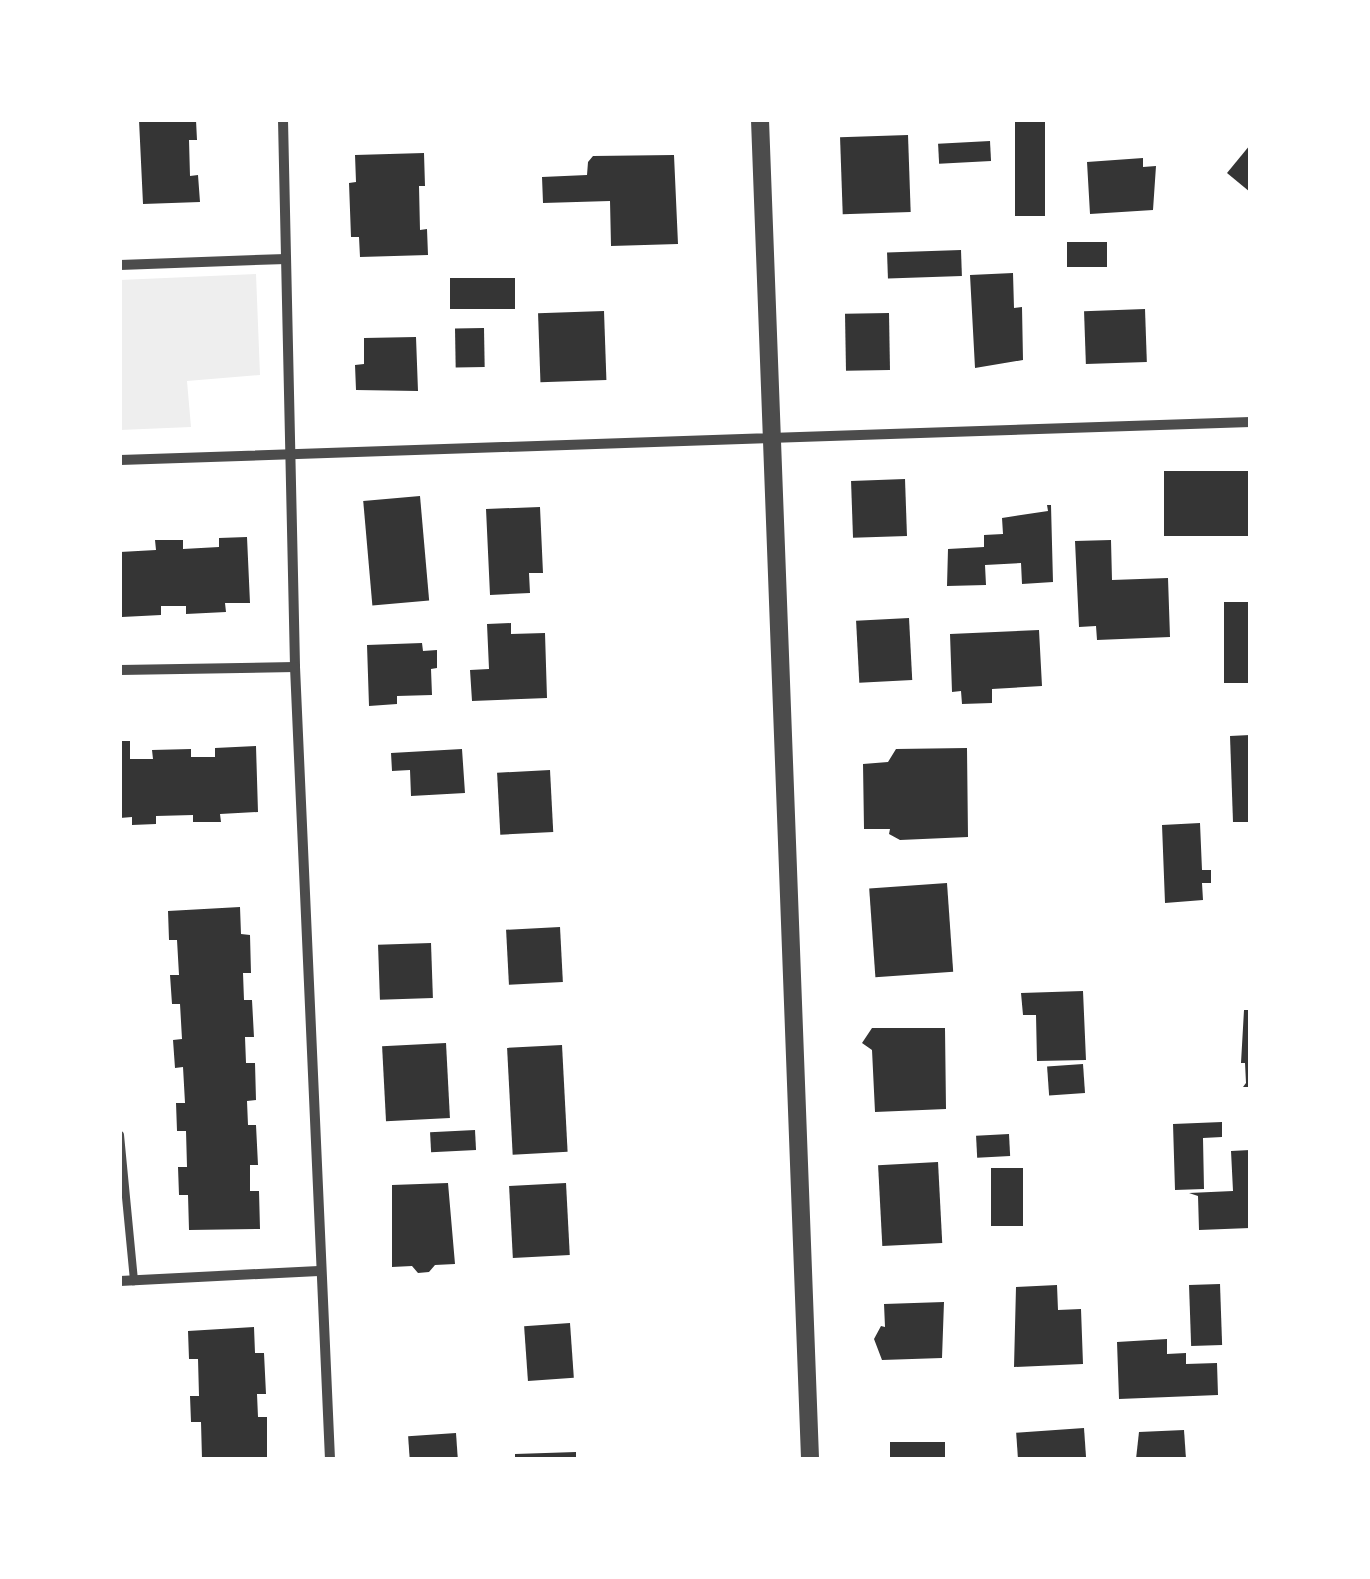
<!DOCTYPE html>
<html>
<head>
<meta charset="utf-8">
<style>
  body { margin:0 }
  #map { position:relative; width:1370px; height:1579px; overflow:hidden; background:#fff; font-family:"IBM Plex Sans",sans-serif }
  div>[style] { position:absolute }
  .green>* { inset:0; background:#eee }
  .building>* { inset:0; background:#353535; transform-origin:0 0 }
  .service>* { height:8px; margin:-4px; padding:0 4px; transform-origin:4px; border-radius:4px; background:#4c4c4c }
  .minor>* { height:10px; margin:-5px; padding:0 5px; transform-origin:5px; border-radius:5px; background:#4c4c4c }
  .tertiary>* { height:18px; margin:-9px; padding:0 9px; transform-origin:9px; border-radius:9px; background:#4c4c4c }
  span { translate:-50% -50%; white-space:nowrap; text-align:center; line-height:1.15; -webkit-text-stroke:10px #fff; paint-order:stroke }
  .frame { position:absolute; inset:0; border:122px solid #fff; pointer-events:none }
</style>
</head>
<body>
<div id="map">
  <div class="green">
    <div style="clip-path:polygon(256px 274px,260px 375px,187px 381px,191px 427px,120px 430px,120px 280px)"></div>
  </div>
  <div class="building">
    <div style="clip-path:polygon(139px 120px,196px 120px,197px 140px,189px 140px,190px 176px,198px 175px,200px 202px,143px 204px)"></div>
    <div style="left:1015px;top:120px;width:30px;height:96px"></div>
    <div style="left:908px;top:135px;width:77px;height:68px;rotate:88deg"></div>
    <div style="left:990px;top:141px;width:20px;height:52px;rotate:87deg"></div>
    <div style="clip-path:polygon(1250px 145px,1250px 192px,1227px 173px)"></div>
    <div style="clip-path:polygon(424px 153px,425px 186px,419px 186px,420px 230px,427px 229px,428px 255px,360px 257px,359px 237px,351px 237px,349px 183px,356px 182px,355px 155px)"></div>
    <div style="clip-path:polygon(674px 155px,678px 244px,611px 246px,610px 201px,543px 203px,542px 177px,587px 175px,588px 162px,593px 156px)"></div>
    <div style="clip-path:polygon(1143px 158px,1143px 167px,1156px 166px,1153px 210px,1090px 214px,1087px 162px)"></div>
    <div style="left:1107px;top:242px;width:25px;height:40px;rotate:90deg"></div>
    <div style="left:961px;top:250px;width:26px;height:74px;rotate:88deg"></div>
    <div style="clip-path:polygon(1013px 273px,1014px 308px,1022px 307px,1023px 360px,975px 368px,970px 275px)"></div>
    <div style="left:450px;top:278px;width:65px;height:31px"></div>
    <div style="left:1145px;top:309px;width:53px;height:61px;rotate:88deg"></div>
    <div style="left:604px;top:311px;width:69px;height:66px;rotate:88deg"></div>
    <div style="left:889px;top:313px;width:57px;height:44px;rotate:89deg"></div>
    <div style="left:484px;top:328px;width:39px;height:29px;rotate:89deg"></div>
    <div style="clip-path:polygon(416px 337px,418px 391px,356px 390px,355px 365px,364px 364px,364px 338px)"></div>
    <div style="left:1250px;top:471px;width:65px;height:86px;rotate:90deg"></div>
    <div style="left:905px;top:479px;width:57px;height:54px;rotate:88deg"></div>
    <div style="left:420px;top:496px;width:105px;height:57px;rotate:85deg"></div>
    <div style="clip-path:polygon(1047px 505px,1051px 505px,1053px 582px,1022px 584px,1021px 563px,985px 565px,986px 585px,947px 586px,948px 549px,984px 547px,984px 535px,1003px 534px,1002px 518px,1048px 511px)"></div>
    <div style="clip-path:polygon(540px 507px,543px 573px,529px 573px,530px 593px,490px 595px,486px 509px)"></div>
    <div style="clip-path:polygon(247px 537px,250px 603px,225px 603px,226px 612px,186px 614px,186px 606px,161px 606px,161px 615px,122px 617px,120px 552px,156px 550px,155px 540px,183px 540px,183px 549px,219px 547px,219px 538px)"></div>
    <div style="clip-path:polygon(1111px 540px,1112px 580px,1168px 578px,1170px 637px,1097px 640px,1096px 626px,1079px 627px,1075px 541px)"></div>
    <div style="left:1224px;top:602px;width:26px;height:81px"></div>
    <div style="left:909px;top:618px;width:62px;height:53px;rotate:87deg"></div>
    <div style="clip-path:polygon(511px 623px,511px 634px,545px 633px,547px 698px,472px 701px,470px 670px,489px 669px,487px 624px)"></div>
    <div style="clip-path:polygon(1039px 630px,1042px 686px,992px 689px,992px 703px,962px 704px,961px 691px,952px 692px,950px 634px)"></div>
    <div style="clip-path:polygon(422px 643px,423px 651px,437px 650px,437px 668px,431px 669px,432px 695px,397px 696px,397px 704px,369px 706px,367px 645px)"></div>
    <div style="clip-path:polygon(1250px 735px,1250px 822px,1233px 822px,1230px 736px)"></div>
    <div style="clip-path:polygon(120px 741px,130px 741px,130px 759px,153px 759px,152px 750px,191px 749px,191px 757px,215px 757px,215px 748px,256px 746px,258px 812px,220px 814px,221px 822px,193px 822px,193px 815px,156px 816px,156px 824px,132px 825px,132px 817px,120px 818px)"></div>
    <div style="clip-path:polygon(967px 748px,968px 837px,900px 840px,889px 834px,890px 829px,864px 829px,863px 764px,888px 762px,896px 749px)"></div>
    <div style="clip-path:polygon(462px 749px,465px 793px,411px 796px,410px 770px,392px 771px,391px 753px)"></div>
    <div style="left:550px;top:770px;width:62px;height:53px;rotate:87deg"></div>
    <div style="clip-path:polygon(1200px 823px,1202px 870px,1211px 870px,1211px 883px,1202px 883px,1203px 900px,1165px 903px,1162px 825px)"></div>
    <div style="left:947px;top:883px;width:89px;height:78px;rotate:86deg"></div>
    <div style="clip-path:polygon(240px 907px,241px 934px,250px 935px,251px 973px,243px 973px,244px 1000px,252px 1000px,254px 1037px,245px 1037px,246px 1063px,255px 1063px,256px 1100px,247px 1101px,248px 1125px,256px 1125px,258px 1165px,250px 1165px,250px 1191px,259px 1191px,260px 1229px,189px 1230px,188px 1195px,179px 1195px,178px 1167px,187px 1167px,186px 1131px,177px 1131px,176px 1103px,185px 1103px,183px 1067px,175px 1068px,173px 1040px,182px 1039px,180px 1004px,172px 1004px,170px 975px,179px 975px,177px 940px,169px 940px,168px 911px)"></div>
    <div style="left:560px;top:927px;width:55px;height:54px;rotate:87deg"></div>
    <div style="left:431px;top:943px;width:55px;height:53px;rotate:88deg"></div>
    <div style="clip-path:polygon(1083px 991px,1086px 1060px,1037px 1061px,1036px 1015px,1023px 1015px,1021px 993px)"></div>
    <div style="clip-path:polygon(1244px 1010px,1250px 1010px,1250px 1087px,1243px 1087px,1246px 1083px,1245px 1063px,1241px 1063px)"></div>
    <div style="clip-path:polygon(872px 1028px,945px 1028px,946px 1109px,875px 1112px,872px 1050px,862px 1043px)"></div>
    <div style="left:446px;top:1043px;width:75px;height:64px;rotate:87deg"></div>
    <div style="left:562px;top:1045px;width:107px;height:55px;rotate:87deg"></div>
    <div style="left:1083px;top:1064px;width:29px;height:36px;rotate:86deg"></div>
    <div style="clip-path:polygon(1222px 1122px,1222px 1137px,1203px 1138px,1204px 1189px,1175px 1190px,1173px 1124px)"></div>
    <div style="left:475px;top:1130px;width:20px;height:45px;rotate:87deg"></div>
    <div style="left:1009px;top:1134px;width:22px;height:33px;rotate:87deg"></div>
    <div style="clip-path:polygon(1250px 1150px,1250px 1228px,1199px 1230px,1198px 1196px,1189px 1193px,1233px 1191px,1231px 1151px)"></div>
    <div style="left:938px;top:1162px;width:81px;height:60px;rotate:87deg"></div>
    <div style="left:991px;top:1168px;width:32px;height:58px"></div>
    <div style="clip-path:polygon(448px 1183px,455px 1264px,435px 1265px,429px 1272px,418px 1273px,412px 1266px,392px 1267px,392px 1185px)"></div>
    <div style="left:566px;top:1183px;width:72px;height:57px;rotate:87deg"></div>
    <div style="left:1220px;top:1284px;width:61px;height:31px;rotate:88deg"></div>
    <div style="clip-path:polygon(1057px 1285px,1058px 1310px,1081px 1309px,1083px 1364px,1014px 1367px,1016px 1287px)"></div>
    <div style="clip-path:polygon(944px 1302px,942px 1358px,882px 1360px,874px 1339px,881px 1326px,885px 1327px,884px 1304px)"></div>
    <div style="left:570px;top:1323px;width:55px;height:46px;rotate:86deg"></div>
    <div style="clip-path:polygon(254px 1327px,255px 1353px,264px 1353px,266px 1394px,257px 1394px,258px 1417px,267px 1417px,267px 1457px,202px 1459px,201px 1422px,191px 1422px,190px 1396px,199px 1396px,198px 1359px,189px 1359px,188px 1331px)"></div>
    <div style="clip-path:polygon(1167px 1339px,1167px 1354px,1186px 1353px,1186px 1364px,1217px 1363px,1218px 1395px,1119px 1399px,1117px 1342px)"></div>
    <div style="left:1084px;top:1428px;width:31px;height:68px;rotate:86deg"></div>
    <div style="clip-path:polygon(1184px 1430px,1186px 1459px,1136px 1459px,1139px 1432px)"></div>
    <div style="left:456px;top:1433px;width:26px;height:48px;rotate:86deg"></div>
    <div style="left:945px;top:1442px;width:17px;height:55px;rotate:90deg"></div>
    <div style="clip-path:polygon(576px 1452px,576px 1459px,515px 1459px,515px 1454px)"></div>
  </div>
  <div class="service">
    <div style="left:120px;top:1135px;width:147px;rotate:84.5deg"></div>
  </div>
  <div class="minor">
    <div style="left:283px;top:120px;width:547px;rotate:88.74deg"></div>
    <div style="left:295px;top:667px;width:793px;rotate:87.47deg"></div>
    <div style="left:120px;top:265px;width:166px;rotate:-2.1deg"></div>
    <div style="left:120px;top:460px;width:1131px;rotate:-1.93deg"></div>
    <div style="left:120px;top:670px;width:175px;rotate:-1deg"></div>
    <div style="left:120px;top:1281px;width:199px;rotate:-2.9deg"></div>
  </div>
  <div class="tertiary">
    <div style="left:760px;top:120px;width:1340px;rotate:87.86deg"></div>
  </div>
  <div class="frame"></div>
</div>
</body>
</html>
